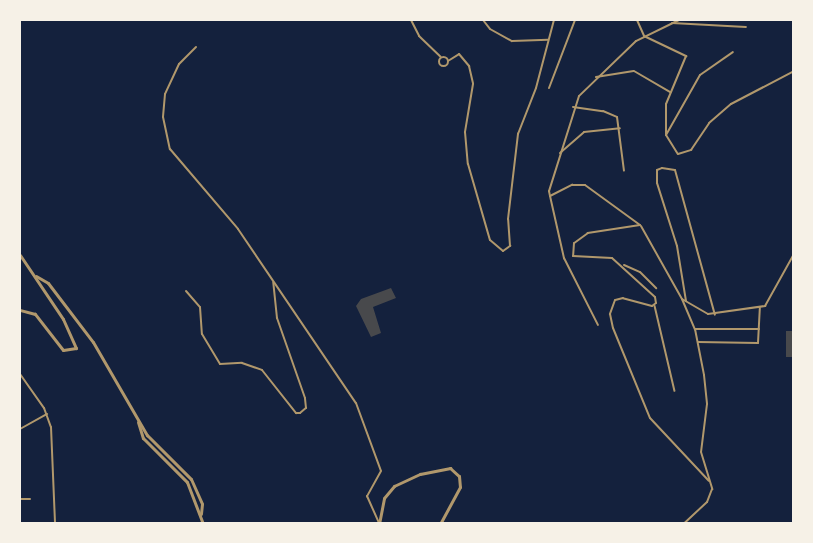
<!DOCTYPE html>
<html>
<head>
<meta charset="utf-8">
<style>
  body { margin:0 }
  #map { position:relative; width:813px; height:543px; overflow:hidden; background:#14213d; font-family:Quicksand,sans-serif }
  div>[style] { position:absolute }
  .building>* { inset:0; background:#48494c; transform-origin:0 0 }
  .service>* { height:1.5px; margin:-0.75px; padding:0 0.75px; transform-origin:0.75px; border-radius:0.75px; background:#b1986c }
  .minor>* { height:2px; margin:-1px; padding:0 1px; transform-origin:1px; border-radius:1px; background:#b1986c }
  .minor>.ring { margin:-1px; padding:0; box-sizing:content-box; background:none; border:2px solid #b1986c; border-radius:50% }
  .tertiary>* { height:3px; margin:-1.5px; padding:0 1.5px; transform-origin:1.5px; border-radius:1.5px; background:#b1986c }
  span { translate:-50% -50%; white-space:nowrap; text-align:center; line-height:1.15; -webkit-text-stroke:6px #f6f1e7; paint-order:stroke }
  .frame { position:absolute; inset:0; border:21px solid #f6f1e7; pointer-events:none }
</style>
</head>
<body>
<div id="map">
  <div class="building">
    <div style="clip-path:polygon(391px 288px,396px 298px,373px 307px,381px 333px,371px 337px,356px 306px,361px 299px)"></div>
    <div style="left:794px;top:331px;width:26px;height:8px;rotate:90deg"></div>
  </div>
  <div class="service">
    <div style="left:655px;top:306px;width:87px;rotate:76.8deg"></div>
  </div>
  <div class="minor">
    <div style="left:411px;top:20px;width:18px;rotate:63deg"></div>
    <div style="left:419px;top:36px;width:30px;rotate:44deg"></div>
    <div style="left:483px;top:20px;width:11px;rotate:52deg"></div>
    <div style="left:490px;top:29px;width:25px;rotate:29deg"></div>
    <div style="left:512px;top:41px;width:36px;rotate:-2deg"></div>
    <div style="left:637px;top:20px;width:17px;rotate:66deg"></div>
    <div style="left:679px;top:20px;width:48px;rotate:154deg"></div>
    <div style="left:636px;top:41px;width:79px;rotate:136deg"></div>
    <div style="left:579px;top:96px;width:100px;rotate:107.5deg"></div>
    <div style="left:549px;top:191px;width:5px;rotate:79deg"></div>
    <div style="left:550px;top:196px;width:25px;rotate:-27deg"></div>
    <div style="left:572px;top:185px;width:13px"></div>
    <div style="left:585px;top:185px;width:68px;rotate:36deg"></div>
    <div style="left:640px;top:225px;width:53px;rotate:171.3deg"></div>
    <div style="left:588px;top:233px;width:17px;rotate:144deg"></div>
    <div style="left:574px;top:243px;width:13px;rotate:94deg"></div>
    <div style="left:573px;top:256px;width:39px;rotate:3deg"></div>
    <div style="left:612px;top:258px;width:58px;rotate:42.2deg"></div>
    <div style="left:655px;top:297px;width:6px;rotate:81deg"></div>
    <div style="left:656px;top:303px;width:5px;rotate:143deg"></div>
    <div style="left:652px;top:306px;width:30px;rotate:-165deg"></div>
    <div style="left:623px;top:298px;width:8px;rotate:166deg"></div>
    <div style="left:615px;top:300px;width:15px;rotate:110deg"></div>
    <div style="left:610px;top:314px;width:14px;rotate:78deg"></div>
    <div style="left:613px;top:328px;width:97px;rotate:67.7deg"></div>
    <div style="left:650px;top:418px;width:86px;rotate:46.9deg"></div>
    <div style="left:672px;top:23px;width:74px;rotate:3.1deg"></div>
    <div style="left:644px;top:36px;width:47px;rotate:25.5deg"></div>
    <div style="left:686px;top:56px;width:52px;rotate:112.6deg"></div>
    <div style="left:666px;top:104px;width:31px;rotate:90deg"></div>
    <div style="left:666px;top:135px;width:22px;rotate:58deg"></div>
    <div style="left:678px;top:154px;width:14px;rotate:-17deg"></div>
    <div style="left:691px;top:150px;width:32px;rotate:-56deg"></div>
    <div style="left:709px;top:123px;width:29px;rotate:-41deg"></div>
    <div style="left:731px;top:104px;width:71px;rotate:-27.6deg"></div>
    <div style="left:196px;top:47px;width:24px;rotate:135deg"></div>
    <div style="left:179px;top:64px;width:33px;rotate:115deg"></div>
    <div style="left:165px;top:94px;width:23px;rotate:95deg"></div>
    <div style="left:163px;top:117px;width:33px;rotate:78deg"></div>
    <div style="left:170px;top:149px;width:105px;rotate:49.6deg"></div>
    <div style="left:238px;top:229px;width:210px;rotate:55.9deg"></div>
    <div style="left:356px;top:403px;width:72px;rotate:69.8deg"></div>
    <div style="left:381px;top:471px;width:29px;rotate:119deg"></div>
    <div style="left:367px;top:496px;width:30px;rotate:66deg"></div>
    <div class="ring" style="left:438.5px;top:56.5px;width:7px;height:7px"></div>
    <div style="left:448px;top:61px;width:13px;rotate:-32deg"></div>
    <div style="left:459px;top:54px;width:16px;rotate:50deg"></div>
    <div style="left:469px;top:66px;width:18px;rotate:77deg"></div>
    <div style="left:473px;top:84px;width:49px;rotate:99.5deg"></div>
    <div style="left:465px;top:132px;width:32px;rotate:85deg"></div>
    <div style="left:468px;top:164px;width:79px;rotate:73.9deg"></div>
    <div style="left:490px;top:240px;width:17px;rotate:40deg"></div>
    <div style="left:503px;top:251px;width:9px;rotate:-36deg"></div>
    <div style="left:510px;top:246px;width:27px;rotate:-94deg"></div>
    <div style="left:508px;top:219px;width:86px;rotate:-83.3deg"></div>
    <div style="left:518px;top:134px;width:49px;rotate:-68.6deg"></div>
    <div style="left:536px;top:88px;width:70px;rotate:-75.2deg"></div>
    <div style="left:596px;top:77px;width:38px;rotate:-9deg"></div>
    <div style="left:634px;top:71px;width:42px;rotate:30.3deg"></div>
    <div style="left:549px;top:88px;width:73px;rotate:-69.1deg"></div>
    <div style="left:573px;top:107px;width:30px;rotate:8deg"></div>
    <div style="left:603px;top:111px;width:15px;rotate:23deg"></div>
    <div style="left:617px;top:117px;width:54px;rotate:82.6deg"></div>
    <div style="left:666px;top:135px;width:69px;rotate:-60.5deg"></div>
    <div style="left:700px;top:75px;width:40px;rotate:-34.9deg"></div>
    <div style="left:560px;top:153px;width:32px;rotate:-41deg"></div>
    <div style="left:584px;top:132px;width:36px;rotate:-6deg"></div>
    <div style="left:550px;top:196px;width:64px;rotate:77.3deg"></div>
    <div style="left:564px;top:258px;width:75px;rotate:63.1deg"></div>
    <div style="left:641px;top:226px;width:84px;rotate:60.7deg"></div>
    <div style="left:682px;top:299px;width:30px;rotate:30deg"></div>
    <div style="left:708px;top:314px;width:58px;rotate:-8deg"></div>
    <div style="left:765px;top:306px;width:60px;rotate:-60.9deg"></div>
    <div style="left:624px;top:265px;width:17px;rotate:24deg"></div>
    <div style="left:640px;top:272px;width:23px;rotate:45deg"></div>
    <div style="left:186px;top:291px;width:21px;rotate:49deg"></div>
    <div style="left:200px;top:307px;width:27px;rotate:86deg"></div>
    <div style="left:202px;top:334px;width:35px;rotate:59deg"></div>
    <div style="left:220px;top:364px;width:22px;rotate:-3deg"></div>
    <div style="left:242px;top:363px;width:21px;rotate:19deg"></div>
    <div style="left:262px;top:370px;width:55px;rotate:51.7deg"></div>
    <div style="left:296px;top:413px;width:4px"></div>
    <div style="left:300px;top:413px;width:8px;rotate:-40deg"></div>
    <div style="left:306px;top:408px;width:10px;rotate:-96deg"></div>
    <div style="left:305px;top:398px;width:85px;rotate:-109.3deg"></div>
    <div style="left:277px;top:318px;width:36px;rotate:-96deg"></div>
    <div style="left:682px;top:299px;width:33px;rotate:67deg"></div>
    <div style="left:695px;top:329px;width:47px;rotate:78.9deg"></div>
    <div style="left:704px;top:375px;width:29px;rotate:84deg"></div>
    <div style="left:707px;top:404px;width:48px;rotate:97.1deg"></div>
    <div style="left:701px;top:452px;width:39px;rotate:73deg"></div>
    <div style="left:712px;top:489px;width:14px;rotate:111deg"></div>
    <div style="left:707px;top:502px;width:33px;rotate:137deg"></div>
    <div style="left:686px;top:301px;width:56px;rotate:-99.3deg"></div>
    <div style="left:677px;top:246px;width:66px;rotate:-107.6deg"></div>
    <div style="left:657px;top:183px;width:13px;rotate:-90deg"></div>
    <div style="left:657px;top:170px;width:5px;rotate:-22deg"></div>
    <div style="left:662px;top:168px;width:13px;rotate:9deg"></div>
    <div style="left:675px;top:170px;width:150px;rotate:74.6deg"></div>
    <div style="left:20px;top:322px;width:52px;rotate:90deg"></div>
    <div style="left:20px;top:374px;width:42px;rotate:54.8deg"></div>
    <div style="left:44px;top:408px;width:20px;rotate:70deg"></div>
    <div style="left:51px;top:427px;width:97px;rotate:87.6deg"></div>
    <div style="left:695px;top:329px;width:64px"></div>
    <div style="left:698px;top:342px;width:60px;rotate:1deg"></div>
    <div style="left:758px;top:343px;width:35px;rotate:-87deg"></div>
    <div style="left:20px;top:429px;width:31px;rotate:-29deg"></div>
    <div style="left:20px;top:499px;width:10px"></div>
  </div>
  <div class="tertiary">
    <div style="left:20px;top:255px;width:77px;rotate:56.1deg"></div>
    <div style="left:63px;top:319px;width:32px;rotate:66deg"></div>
    <div style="left:76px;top:348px;width:13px;rotate:171deg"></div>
    <div style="left:63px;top:350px;width:46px;rotate:-127.9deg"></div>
    <div style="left:35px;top:314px;width:16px;rotate:-165deg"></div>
    <div style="left:36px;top:276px;width:14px;rotate:30deg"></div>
    <div style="left:48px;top:283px;width:74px;rotate:52.7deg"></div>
    <div style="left:93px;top:342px;width:108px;rotate:59.9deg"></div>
    <div style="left:147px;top:435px;width:62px;rotate:45deg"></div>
    <div style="left:191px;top:479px;width:27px;rotate:66deg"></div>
    <div style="left:202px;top:504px;width:10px;rotate:96deg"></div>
    <div style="left:138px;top:422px;width:17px;rotate:73deg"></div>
    <div style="left:143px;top:438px;width:62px;rotate:45deg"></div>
    <div style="left:187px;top:482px;width:45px;rotate:69.1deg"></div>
    <div style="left:379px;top:524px;width:26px;rotate:-79deg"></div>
    <div style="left:384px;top:498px;width:16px;rotate:-50deg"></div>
    <div style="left:394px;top:486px;width:29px;rotate:-25deg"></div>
    <div style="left:420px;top:474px;width:31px;rotate:-11deg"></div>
    <div style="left:450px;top:468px;width:12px;rotate:42deg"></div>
    <div style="left:459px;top:476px;width:11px;rotate:85deg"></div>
    <div style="left:460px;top:487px;width:42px;rotate:118.4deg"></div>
  </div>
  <div class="frame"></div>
</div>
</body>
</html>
